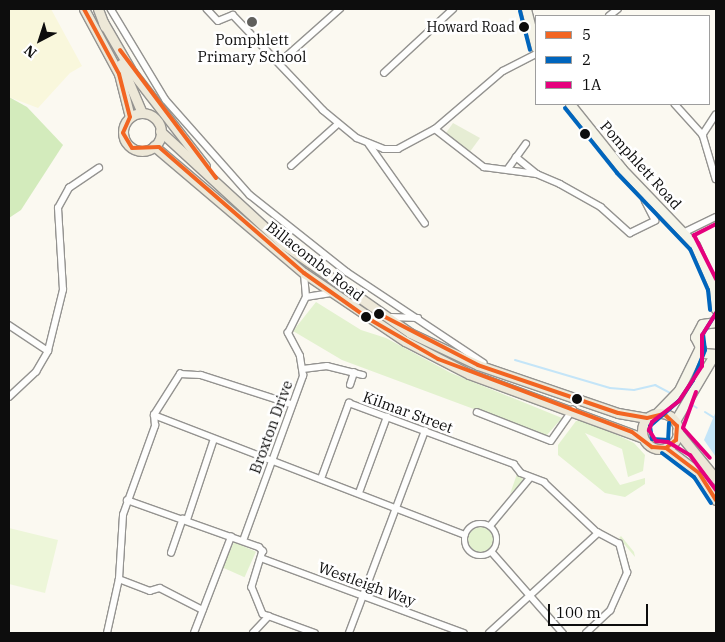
<!DOCTYPE html>
<html>
<head>
<meta charset="utf-8">
<style>
  body { margin:0 }
  #map { position:relative; width:725px; height:642px; overflow:hidden; background:#fbf9f1; font-family:"IBM Plex Serif",serif }
  div>[style] { position:absolute }
  .farmland>* { inset:0; background:#f9f7dc }
  .green>* { inset:0; background:#e3f2cf; transform-origin:0 0 }
  .round { border-radius:50% }
  .forest>* { inset:0; background:#d3ebbc }
  .cemetery>* { inset:0; background:#e6edd4 }
  .pitch>* { inset:0; background:#edf6d9 }
  .water>* { inset:0; background:#c4e5f8 }
  .stream>* { height:2px; margin:-1px; padding:0 1px; transform-origin:1px; border-radius:1px; background:#c4e5f8 }
  .roads { filter:drop-shadow(1px 0 #949390) drop-shadow(-1px 0 #949390) drop-shadow(0 1px #949390) drop-shadow(0 -1px #949390) }
  .street>* { height:5.5px; margin:-2.75px; padding:0 2.75px; transform-origin:2.75px; border-radius:2.75px; background:#fefefd }
  .street>.ring { margin:-2.75px; padding:0; box-sizing:content-box; background:none; border:5.5px solid #fefefd; border-radius:50% }
  .secondary>* { height:9px; margin:-4.5px; padding:0 4.5px; transform-origin:4.5px; border-radius:4.5px; background:#f5f4e8 }
  .primary>* { height:9px; margin:-4.5px; padding:0 4.5px; transform-origin:4.5px; border-radius:4.5px; background:#ede8d8 }
  .primary>.ring { margin:-4.5px; padding:0; box-sizing:content-box; background:none; border:9px solid #ede8d8; border-radius:50% }
  .bus-1>* { height:4px; margin:-2px; padding:0 2px; transform-origin:2px; border-radius:2px; background:#f26522 }
  .bus-2>* { height:4px; margin:-2px; padding:0 2px; transform-origin:2px; border-radius:2px; background:#0065bd }
  .bus-3>* { height:4px; margin:-2px; padding:0 2px; transform-origin:2px; border-radius:2px; background:#e5007d }
  .dots>* { width:14px; height:14px; translate:-50% -50%; box-sizing:border-box; border:2px solid #fff; border-radius:50% }
  span { translate:-50% -50%; white-space:nowrap; text-align:center; line-height:1.15; -webkit-text-stroke:5px #fff; paint-order:stroke }
  .bus-label { font-size:14px; color:#0d0d0d }
  .right { translate:-100% -50%; text-align:right }
  .poi-label { font-size:15px; color:#0d0d0d }
  .street-label { font-size:15px; color:#0d0d0d }
  .frame { position:absolute; inset:0; border:10px solid #0d0d0d; pointer-events:none }
  .legend { position:absolute; left:535px; top:15px; width:175px; height:90px; box-sizing:border-box; background:#fff; border:1px solid #9e9e9e; margin:0; padding:6px 9px; list-style:none; font-size:15px; color:#0d0d0d }
  .legend li { display:flex; align-items:center; gap:10px; height:25px }
  .legend b { width:25px; border:1px solid #9e9e9e }
  .north { position:absolute; left:15px; top:15px; width:50px; height:50px; -webkit-text-stroke:4px #fff; paint-order:stroke; rotate:220deg; font-size:14px; font-weight:700; line-height:20px; text-align:center; color:#0d0d0d }
  .north::after { content:''; display:block; margin:auto; width:18px; height:22px; background:#0d0d0d; clip-path:polygon(50% 0,100% 100%,50% 72%,0 100%) }
  .scale { position:absolute; left:548px; top:604px; width:100px; height:22px; box-sizing:border-box; border:2px solid #0d0d0d; border-top:0; padding-left:6px; font-size:15px; line-height:18px; white-space:nowrap; color:#0d0d0d; -webkit-text-stroke:4px #fff; paint-order:stroke }
</style>
</head>
<body>
<div id="map">
  <div class="farmland">
    <div style="clip-path:polygon(9px 9px,51px 9px,82px 66px,70px 73px,38px 108px,9px 97px)"></div>
  </div>
  <div class="green">
    <div style="clip-path:polygon(316px 302px,361px 330px,386px 338px,451px 373px,562px 418px,546px 436px,342px 360px,293px 331px)"></div>
    <div style="clip-path:polygon(586px 420px,634px 443px,645px 455px,643px 471px,628px 477px,622px 449px,585px 433px,620px 485px,645px 478px,645px 484px,625px 497px,605px 493px,558px 455px,558px 445px,576px 421px)"></div>
    <div style="clip-path:polygon(518px 473px,524px 481px,510px 494px,517px 474px)"></div>
    <div class="round" style="left:468px;top:527px;width:26px;height:26px"></div>
    <div style="clip-path:polygon(621px 536px,634px 552px,635px 557px,619px 538px)"></div>
    <div style="left:234px;top:542px;width:24px;height:28px;rotate:24deg"></div>
  </div>
  <div class="forest">
    <div style="clip-path:polygon(9px 97px,27px 107px,63px 145px,21px 210px,9px 218px)"></div>
  </div>
  <div class="cemetery">
    <div style="clip-path:polygon(453px 123px,480px 138px,469px 153px,446px 133px)"></div>
  </div>
  <div class="pitch">
    <div style="clip-path:polygon(9px 528px,58px 540px,45px 593px,9px 584px)"></div>
  </div>
  <div class="water">
    <div style="clip-path:polygon(716px 411px,716px 457px,704px 440px)"></div>
  </div>
  <div class="stream">
    <div style="left:515px;top:360px;width:99px;rotate:16.4deg"></div>
    <div style="left:610px;top:388px;width:24px;rotate:5deg"></div>
    <div style="left:634px;top:390px;width:22px;rotate:-13deg"></div>
    <div style="left:655px;top:385px;width:17px;rotate:28deg"></div>
    <div style="left:689px;top:403px;width:9px;rotate:32deg"></div>
    <div style="left:705px;top:412px;width:13px;rotate:32deg"></div>
  </div>
  <div class="roads">
    <div class="street">
      <div style="left:111px;top:9px;width:106px;rotate:58.9deg"></div>
      <div style="left:166px;top:100px;width:127px;rotate:48.5deg"></div>
      <div style="left:250px;top:195px;width:124px;rotate:38.4deg"></div>
      <div style="left:347px;top:272px;width:164px;rotate:33.6deg"></div>
      <div style="left:207px;top:9px;width:16px;rotate:47deg"></div>
      <div style="left:218px;top:21px;width:16px;rotate:-22deg"></div>
      <div style="left:233px;top:15px;width:131px;rotate:46.5deg"></div>
      <div style="left:323px;top:110px;width:44px;rotate:39.5deg"></div>
      <div style="left:357px;top:138px;width:29px;rotate:22deg"></div>
      <div style="left:384px;top:149px;width:14px"></div>
      <div style="left:398px;top:149px;width:42px;rotate:-28.4deg"></div>
      <div style="left:435px;top:129px;width:89px;rotate:-40.5deg"></div>
      <div style="left:503px;top:71px;width:37px;rotate:-27deg"></div>
      <div style="left:609px;top:16px;width:11px;rotate:-38deg"></div>
      <div style="left:280px;top:62px;width:80px;rotate:-41.5deg"></div>
      <div style="left:384px;top:73px;width:94px;rotate:-42.8deg"></div>
      <div style="left:675px;top:104px;width:42px;rotate:47.9deg"></div>
      <div style="left:716px;top:115px;width:24px;rotate:123deg"></div>
      <div style="left:703px;top:135px;width:46px;rotate:73.5deg"></div>
      <div style="left:435px;top:129px;width:62px;rotate:37.8deg"></div>
      <div style="left:484px;top:167px;width:53px;rotate:7.5deg"></div>
      <div style="left:537px;top:174px;width:25px;rotate:23deg"></div>
      <div style="left:560px;top:184px;width:47px;rotate:29.3deg"></div>
      <div style="left:601px;top:207px;width:39px;rotate:42deg"></div>
      <div style="left:630px;top:233px;width:28px;rotate:-26deg"></div>
      <div style="left:655px;top:221px;width:22px;rotate:-117deg"></div>
      <div style="left:645px;top:201px;width:5px;rotate:-37deg"></div>
      <div style="left:369px;top:144px;width:97px;rotate:54.7deg"></div>
      <div style="left:516px;top:157px;width:26px;rotate:39deg"></div>
      <div style="left:291px;top:166px;width:63px;rotate:-41.8deg"></div>
      <div style="left:507px;top:170px;width:32px;rotate:-54deg"></div>
      <div style="left:685px;top:232px;width:34px;rotate:-26deg"></div>
      <div style="left:306px;top:297px;width:25px;rotate:-9deg"></div>
      <div style="left:391px;top:317px;width:27px;rotate:2deg"></div>
      <div style="left:9px;top:325px;width:47px;rotate:33.7deg"></div>
      <div style="left:303px;top:369px;width:24px;rotate:-7deg"></div>
      <div style="left:327px;top:366px;width:37px;rotate:14deg"></div>
      <div style="left:350px;top:385px;width:13px;rotate:-72deg"></div>
      <div style="left:9px;top:397px;width:37px;rotate:-43deg"></div>
      <div style="left:36px;top:372px;width:24px;rotate:-60deg"></div>
      <div style="left:48px;top:351px;width:63px;rotate:-76.2deg"></div>
      <div style="left:63px;top:290px;width:82px;rotate:-93.5deg"></div>
      <div style="left:58px;top:208px;width:23px;rotate:-61deg"></div>
      <div style="left:69px;top:188px;width:36px;rotate:-34deg"></div>
      <div style="left:477px;top:412px;width:79px;rotate:21.4deg"></div>
      <div style="left:551px;top:441px;width:38px;rotate:-55deg"></div>
      <div style="left:154px;top:415px;width:333px;rotate:21.1deg"></div>
      <div style="left:321px;top:479px;width:81px;rotate:-69.8deg"></div>
      <div style="left:349px;top:403px;width:176px;rotate:20.3deg"></div>
      <div style="left:514px;top:464px;width:11px;rotate:52deg"></div>
      <div style="left:521px;top:473px;width:25px;rotate:21deg"></div>
      <div style="left:544px;top:482px;width:74px;rotate:43.4deg"></div>
      <div style="left:359px;top:493px;width:81px;rotate:-69.8deg"></div>
      <div style="left:127px;top:500px;width:140px;rotate:19.6deg"></div>
      <div style="left:259px;top:547px;width:6px;rotate:45deg"></div>
      <div style="left:263px;top:551px;width:38px;rotate:107deg"></div>
      <div style="left:252px;top:587px;width:29px;rotate:68deg"></div>
      <div style="left:263px;top:614px;width:55px;rotate:20.1deg"></div>
      <div style="left:187px;top:520px;width:85px;rotate:-71.6deg"></div>
      <div class="ring" style="left:465px;top:524px;width:26.5px;height:26.5px"></div>
      <div style="left:490px;top:526px;width:62px;rotate:-50.2deg"></div>
      <div style="left:243px;top:541px;width:176px;rotate:-70deg"></div>
      <div style="left:303px;top:376px;width:20px;rotate:-99deg"></div>
      <div style="left:300px;top:356px;width:26px;rotate:-118deg"></div>
      <div style="left:288px;top:333px;width:40px;rotate:-63.4deg"></div>
      <div style="left:306px;top:297px;width:24px;rotate:-95deg"></div>
      <div style="left:492px;top:552px;width:108px;rotate:48.8deg"></div>
      <div style="left:171px;top:553px;width:36px;rotate:-71deg"></div>
      <div style="left:261px;top:558px;width:216px;rotate:20.3deg"></div>
      <div style="left:119px;top:579px;width:33px;rotate:21deg"></div>
      <div style="left:150px;top:591px;width:10px;rotate:-17deg"></div>
      <div style="left:160px;top:588px;width:48px;rotate:27.1deg"></div>
      <div style="left:107px;top:633px;width:55px;rotate:-77.5deg"></div>
      <div style="left:119px;top:579px;width:64px;rotate:-86.4deg"></div>
      <div style="left:123px;top:515px;width:95px;rotate:-70.2deg"></div>
      <div style="left:155px;top:426px;width:11px;rotate:-95deg"></div>
      <div style="left:154px;top:415px;width:49px;rotate:-57.6deg"></div>
      <div style="left:180px;top:374px;width:21px;rotate:3deg"></div>
      <div style="left:201px;top:375px;width:95px;rotate:17.9deg"></div>
      <div style="left:194px;top:633px;width:103px;rotate:-68.9deg"></div>
      <div style="left:253px;top:633px;width:23px;rotate:-47deg"></div>
      <div style="left:349px;top:633px;width:216px;rotate:-69.4deg"></div>
      <div style="left:489px;top:633px;width:148px;rotate:-42.5deg"></div>
      <div style="left:586px;top:633px;width:33px;rotate:-43deg"></div>
      <div style="left:610px;top:611px;width:42px;rotate:-65.9deg"></div>
      <div style="left:627px;top:573px;width:30px;rotate:-105deg"></div>
      <div style="left:619px;top:544px;width:24px;rotate:-152deg"></div>
    </div>
    <div class="secondary">
      <div style="left:526px;top:9px;width:40px;rotate:75.6deg"></div>
      <div style="left:570px;top:104px;width:83px;rotate:51.3deg"></div>
      <div style="left:622px;top:169px;width:105px;rotate:46.2deg"></div>
      <div style="left:695px;top:245px;width:47px;rotate:66.2deg"></div>
      <div style="left:714px;top:288px;width:21px;rotate:85deg"></div>
      <div style="left:716px;top:322px;width:14px;rotate:172deg"></div>
      <div style="left:702px;top:324px;width:15px;rotate:118deg"></div>
      <div style="left:695px;top:337px;width:18px;rotate:63deg"></div>
      <div style="left:703px;top:353px;width:13px;rotate:4deg"></div>
      <div style="left:657px;top:413px;width:32px;rotate:-46deg"></div>
      <div style="left:679px;top:390px;width:46px;rotate:-64deg"></div>
      <div style="left:675px;top:421px;width:77px;rotate:-59.4deg"></div>
    </div>
    <div class="primary">
      <div style="left:84px;top:9px;width:74px;rotate:61.7deg"></div>
      <div style="left:119px;top:74px;width:44px;rotate:75.7deg"></div>
      <div style="left:98px;top:9px;width:19px;rotate:69deg"></div>
      <div style="left:103px;top:22px;width:58px;rotate:59.9deg"></div>
      <div style="left:132px;top:72px;width:119px;rotate:52.2deg"></div>
      <div style="left:121px;top:64px;width:53px;rotate:66.8deg"></div>
      <div class="ring" style="left:123px;top:113px;width:29px;height:29px"></div>
      <div style="left:160px;top:131px;width:167px;rotate:42.6deg"></div>
      <div style="left:283px;top:244px;width:155px;rotate:35deg"></div>
      <div style="left:410px;top:333px;width:75px;rotate:25.2deg"></div>
      <div style="left:478px;top:365px;width:148px;rotate:18.9deg"></div>
      <div style="left:618px;top:413px;width:29px;rotate:10deg"></div>
      <div style="left:154px;top:146px;width:197px;rotate:40.3deg"></div>
      <div style="left:304px;top:273px;width:122px;rotate:34deg"></div>
      <div style="left:405px;top:341px;width:72px;rotate:27.3deg"></div>
      <div style="left:469px;top:374px;width:185px;rotate:20.2deg"></div>
      <div class="ring" style="left:642px;top:413px;width:27px;height:27px"></div>
      <div style="left:677px;top:431px;width:62px;rotate:50.9deg"></div>
      <div style="left:666px;top:448px;width:41px;rotate:37.1deg"></div>
      <div style="left:699px;top:473px;width:32px;rotate:58deg"></div>
    </div>
  </div>
  <div class="bus-1">
    <div style="left:84px;top:9px;width:74px;rotate:61.7deg"></div>
    <div style="left:119px;top:74px;width:44px;rotate:75.7deg"></div>
    <div style="left:130px;top:117px;width:17px;rotate:114deg"></div>
    <div style="left:123px;top:133px;width:17px;rotate:59deg"></div>
    <div style="left:132px;top:148px;width:27px;rotate:-2deg"></div>
    <div style="left:159px;top:147px;width:192px;rotate:41deg"></div>
    <div style="left:304px;top:273px;width:80px;rotate:35.3deg"></div>
    <div style="left:369px;top:319px;width:80px;rotate:30.1deg"></div>
    <div style="left:438px;top:359px;width:207px;rotate:20.6deg"></div>
    <div style="left:632px;top:432px;width:25px;rotate:37deg"></div>
    <div style="left:652px;top:447px;width:14px;rotate:4deg"></div>
    <div style="left:666px;top:448px;width:13px;rotate:-39deg"></div>
    <div style="left:676px;top:440px;width:14px;rotate:-86deg"></div>
    <div style="left:677px;top:426px;width:18px;rotate:-137deg"></div>
    <div style="left:664px;top:414px;width:17px;rotate:167deg"></div>
    <div style="left:647px;top:418px;width:29px;rotate:-170deg"></div>
    <div style="left:618px;top:413px;width:148px;rotate:-161.1deg"></div>
    <div style="left:478px;top:365px;width:111px;rotate:-152.7deg"></div>
    <div style="left:120px;top:50px;width:160px;rotate:53.1deg"></div>
    <div style="left:666px;top:448px;width:41px;rotate:37.1deg"></div>
    <div style="left:699px;top:473px;width:32px;rotate:58deg"></div>
  </div>
  <div class="bus-2">
    <div style="left:520px;top:11px;width:40px;rotate:75.6deg"></div>
    <div style="left:565px;top:108px;width:83px;rotate:51.3deg"></div>
    <div style="left:617px;top:173px;width:105px;rotate:46.2deg"></div>
    <div style="left:690px;top:249px;width:45px;rotate:66.3deg"></div>
    <div style="left:708px;top:290px;width:20px;rotate:84deg"></div>
    <div style="left:669px;top:423px;width:17px;rotate:93deg"></div>
    <div style="left:668px;top:440px;width:16px;rotate:-176deg"></div>
    <div style="left:652px;top:439px;width:13px;rotate:-99deg"></div>
    <div style="left:650px;top:426px;width:38px;rotate:-41deg"></div>
    <div style="left:679px;top:401px;width:25px;rotate:-56deg"></div>
    <div style="left:693px;top:380px;width:32px;rotate:-68deg"></div>
    <div style="left:705px;top:350px;width:16px;rotate:-97deg"></div>
    <div style="left:703px;top:334px;width:25px;rotate:-58deg"></div>
    <div style="left:662px;top:453px;width:40px;rotate:37deg"></div>
    <div style="left:694px;top:477px;width:31px;rotate:57deg"></div>
  </div>
  <div class="bus-3">
    <div style="left:716px;top:224px;width:25px;rotate:153deg"></div>
    <div style="left:694px;top:235px;width:49px;rotate:63.4deg"></div>
    <div style="left:716px;top:313px;width:26px;rotate:122deg"></div>
    <div style="left:702px;top:335px;width:31px;rotate:90deg"></div>
    <div style="left:702px;top:366px;width:42px;rotate:123.3deg"></div>
    <div style="left:679px;top:401px;width:34px;rotate:142deg"></div>
    <div style="left:652px;top:422px;width:9px;rotate:111deg"></div>
    <div style="left:649px;top:430px;width:13px;rotate:58deg"></div>
    <div style="left:656px;top:441px;width:12px;rotate:5deg"></div>
    <div style="left:668px;top:442px;width:26px;rotate:31deg"></div>
    <div style="left:690px;top:455px;width:44px;rotate:53.4deg"></div>
    <div style="left:696px;top:392px;width:38px;rotate:110deg"></div>
    <div style="left:683px;top:428px;width:40px;rotate:48deg"></div>
  </div>
  <div class="dots">
    <div style="left:252px;top:22px;background:#60605d"></div>
    <div style="left:524px;top:27px;background:#0d0d0d"></div>
    <div style="left:585px;top:134px;background:#0d0d0d"></div>
    <div style="left:379px;top:314px;background:#0d0d0d"></div>
    <div style="left:366px;top:317px;background:#0d0d0d"></div>
    <div style="left:577px;top:399px;background:#0d0d0d"></div>
  </div>
  <div class="bus-label">
    <span class="right" style="left:515px;top:27px">Howard Road</span>
  </div>
  <div class="poi-label">
    <span style="left:252px;top:48px">Pomphlett<br>Primary School</span>
  </div>
  <div class="street-label">
    <span style="left:641px;top:165px;rotate:48deg">Pomphlett Road</span>
    <span style="left:315px;top:261px;rotate:38deg">Billacombe Road</span>
    <span style="left:408px;top:412px;rotate:20deg">Kilmar Street</span>
    <span style="left:271px;top:427px;rotate:-70deg">Broxton Drive</span>
    <span style="left:367px;top:584px;rotate:20deg">Westleigh Way</span>
  </div>
  <div class="frame"></div>
  <ul class="legend">
  <li><b style="height:6px;background:#f26522"></b>5</li>
  <li><b style="height:6px;background:#0065bd"></b>2</li>
  <li><b style="height:6px;background:#e5007d"></b>1A</li>
  </ul>
  <div class="north">N</div>
  <div class="scale">100 m</div>
</div>
</body>
</html>
